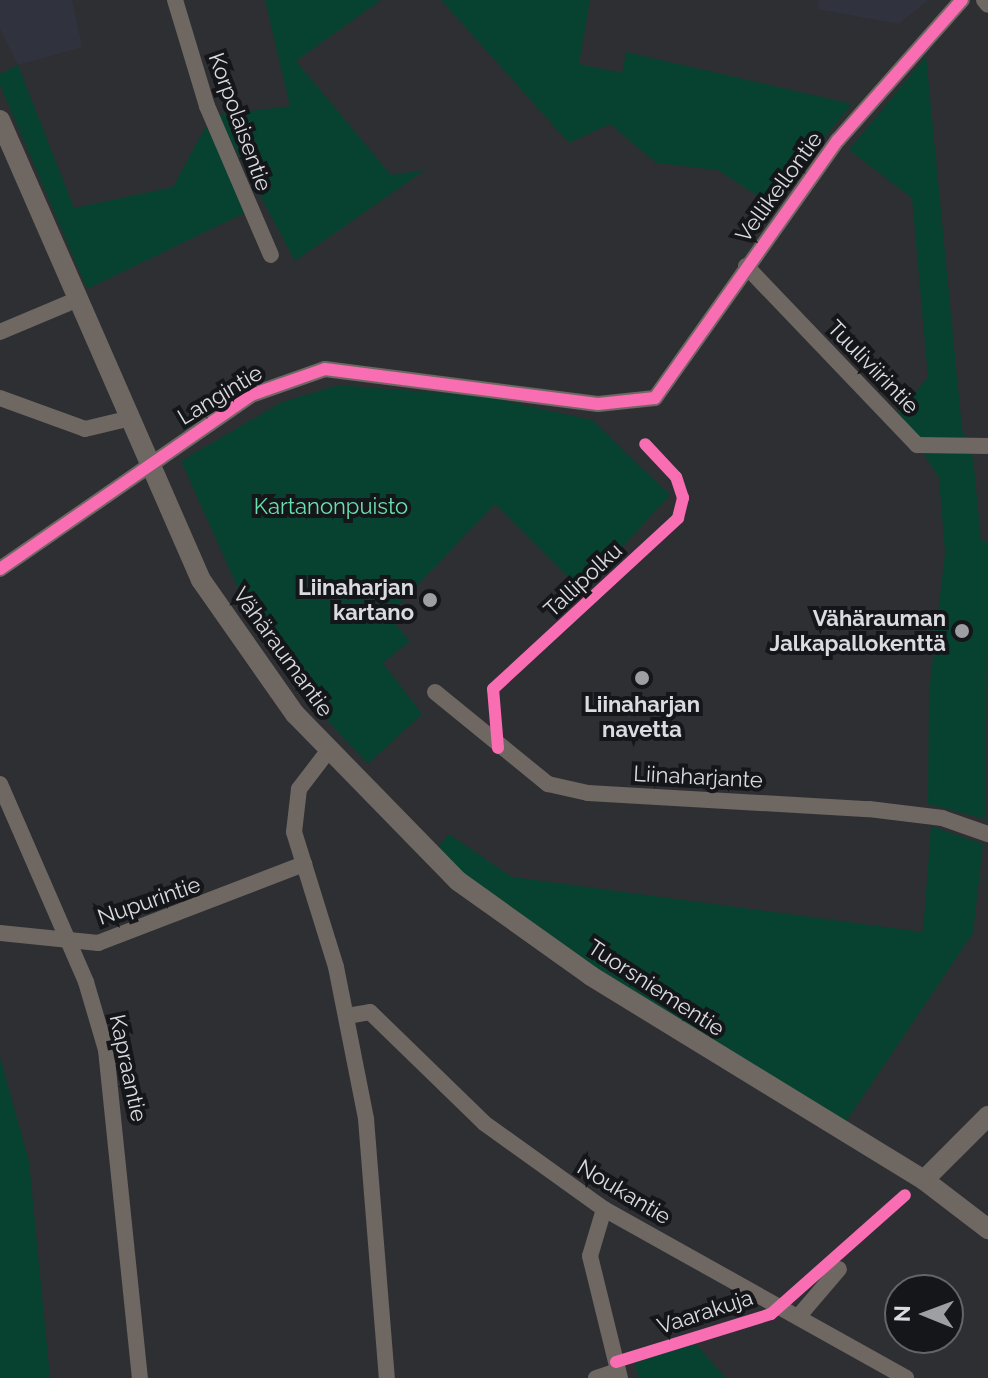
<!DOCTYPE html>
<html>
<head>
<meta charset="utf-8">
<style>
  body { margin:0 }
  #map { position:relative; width:988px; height:1378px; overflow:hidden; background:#2e2f33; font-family:Raleway,sans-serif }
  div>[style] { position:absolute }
  .built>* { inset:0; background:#30323e }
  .green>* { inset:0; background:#06422f }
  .minor>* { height:16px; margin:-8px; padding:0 8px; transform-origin:8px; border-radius:8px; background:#6f6762 }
  .major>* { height:20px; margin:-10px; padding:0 10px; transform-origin:10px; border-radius:10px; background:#6f6762 }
  .cycleway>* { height:12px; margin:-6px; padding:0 6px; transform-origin:6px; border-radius:6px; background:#f96db3 }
  .dots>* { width:22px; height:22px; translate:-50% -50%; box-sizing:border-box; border:4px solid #151619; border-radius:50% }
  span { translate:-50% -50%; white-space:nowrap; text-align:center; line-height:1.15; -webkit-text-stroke:8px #151619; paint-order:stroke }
  .street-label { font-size:22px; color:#dadbe0 }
  .park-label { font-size:22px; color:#69e1ae }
  .poi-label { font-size:22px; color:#dadbe0; font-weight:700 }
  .right { translate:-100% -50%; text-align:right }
  .north { position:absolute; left:884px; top:1274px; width:80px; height:80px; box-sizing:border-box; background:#151619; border:2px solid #646569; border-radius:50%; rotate:271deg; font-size:22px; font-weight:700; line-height:32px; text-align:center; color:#dadbe0 }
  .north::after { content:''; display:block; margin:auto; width:28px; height:36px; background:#9e9fa3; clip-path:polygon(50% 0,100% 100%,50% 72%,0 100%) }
</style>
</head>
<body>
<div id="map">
  <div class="built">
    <div style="clip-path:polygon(0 0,72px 0,82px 47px,18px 65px,0 29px)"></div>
    <div style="clip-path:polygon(819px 0,928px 0,899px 24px,817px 9px)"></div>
  </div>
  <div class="green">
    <div style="clip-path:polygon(265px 0,381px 0,296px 61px,391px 175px,425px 170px,295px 261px,217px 115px,290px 106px)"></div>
    <div style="clip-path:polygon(441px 0,590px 0,579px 64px,622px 73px,626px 52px,852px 104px,770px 204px,718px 170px,656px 163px,610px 124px,569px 143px)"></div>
    <div style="clip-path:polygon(926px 56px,962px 429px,973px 457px,981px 541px,988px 541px,985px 819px,928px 804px,929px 691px,945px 553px,939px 478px,897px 412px,928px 378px,912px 198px,849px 150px)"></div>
    <div style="clip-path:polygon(18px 65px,74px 208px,173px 187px,206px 126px,249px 211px,87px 289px,0 85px,0 74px)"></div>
    <div style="clip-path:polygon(339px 385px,487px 397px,592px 420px,670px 495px,582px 591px,495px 504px,388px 616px,410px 641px,383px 663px,422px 714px,368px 764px,321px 714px,254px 624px,181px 461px,282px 402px)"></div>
    <div style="clip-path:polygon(931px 826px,983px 844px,973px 933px,839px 1132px,458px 881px,432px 855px,449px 834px,512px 877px,923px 932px)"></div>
    <div style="clip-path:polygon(0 1057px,29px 1161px,50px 1378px,0 1378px)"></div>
    <div style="clip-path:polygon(689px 1337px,726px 1378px,638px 1378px,633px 1356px)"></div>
  </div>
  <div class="minor">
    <div style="left:175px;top:0;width:111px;rotate:73.2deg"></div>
    <div style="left:207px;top:106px;width:162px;rotate:66.8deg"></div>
    <div style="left:984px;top:0;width:6px;rotate:51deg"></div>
    <div style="left:746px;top:266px;width:248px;rotate:46.3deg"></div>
    <div style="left:917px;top:445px;width:71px;rotate:0.8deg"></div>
    <div style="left:0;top:332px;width:82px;rotate:-22.8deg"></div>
    <div style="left:0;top:398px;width:90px;rotate:20deg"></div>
    <div style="left:85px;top:429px;width:43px;rotate:-13.4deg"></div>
    <div style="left:0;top:569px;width:305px;rotate:-34.7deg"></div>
    <div style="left:251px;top:395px;width:78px;rotate:-19.4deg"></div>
    <div style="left:325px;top:369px;width:275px;rotate:7.3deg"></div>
    <div style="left:598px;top:404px;width:57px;rotate:-6deg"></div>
    <div style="left:655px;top:398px;width:316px;rotate:-54.7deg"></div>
    <div style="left:838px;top:140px;width:187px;rotate:-48.5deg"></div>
    <div style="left:435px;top:692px;width:146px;rotate:39.2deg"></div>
    <div style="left:548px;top:784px;width:41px;rotate:12.7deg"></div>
    <div style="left:588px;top:793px;width:281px;rotate:3.3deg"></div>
    <div style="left:869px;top:809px;width:74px;rotate:7deg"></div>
    <div style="left:942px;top:818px;width:49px;rotate:19.2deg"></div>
    <div style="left:328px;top:751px;width:48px;rotate:127.3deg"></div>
    <div style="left:299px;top:789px;width:43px;rotate:96.6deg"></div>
    <div style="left:294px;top:832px;width:141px;rotate:72.7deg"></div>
    <div style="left:336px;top:967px;width:155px;rotate:78.8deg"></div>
    <div style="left:366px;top:1119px;width:260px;rotate:85.4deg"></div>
    <div style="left:0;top:784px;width:216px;rotate:66.5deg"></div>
    <div style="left:86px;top:982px;width:71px;rotate:73.6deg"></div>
    <div style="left:106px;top:1050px;width:330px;rotate:84.1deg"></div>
    <div style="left:0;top:933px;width:99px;rotate:5.8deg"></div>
    <div style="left:98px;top:943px;width:221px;rotate:-21deg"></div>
    <div style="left:347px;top:1016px;width:23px;rotate:-10deg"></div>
    <div style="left:370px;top:1012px;width:159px;rotate:44.2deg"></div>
    <div style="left:484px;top:1123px;width:148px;rotate:35.6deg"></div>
    <div style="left:604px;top:1209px;width:346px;rotate:29.2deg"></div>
    <div style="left:604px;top:1209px;width:49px;rotate:106.6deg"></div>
    <div style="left:590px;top:1256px;width:126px;rotate:76.2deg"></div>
    <div style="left:798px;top:1317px;width:63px;rotate:-49.5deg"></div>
    <div style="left:596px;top:1378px;width:23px;rotate:-18deg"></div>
  </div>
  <div class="major">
    <div style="left:0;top:120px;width:502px;rotate:66.4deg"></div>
    <div style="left:201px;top:580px;width:164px;rotate:55deg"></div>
    <div style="left:295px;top:714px;width:233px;rotate:45.7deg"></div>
    <div style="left:458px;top:881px;width:163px;rotate:35.5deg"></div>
    <div style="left:591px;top:976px;width:391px;rotate:31.5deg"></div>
    <div style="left:924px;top:1180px;width:81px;rotate:37.4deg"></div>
    <div style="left:924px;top:1180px;width:91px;rotate:-45deg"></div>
  </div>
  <div class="cycleway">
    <div style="left:0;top:569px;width:305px;rotate:-34.7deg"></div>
    <div style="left:251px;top:395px;width:78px;rotate:-19.4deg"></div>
    <div style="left:325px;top:369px;width:275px;rotate:7.3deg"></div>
    <div style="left:598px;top:404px;width:57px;rotate:-6deg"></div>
    <div style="left:655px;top:398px;width:316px;rotate:-54.7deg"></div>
    <div style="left:838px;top:140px;width:187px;rotate:-48.5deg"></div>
    <div style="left:498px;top:748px;width:59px;rotate:-94.8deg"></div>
    <div style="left:493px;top:689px;width:252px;rotate:-42.7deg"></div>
    <div style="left:678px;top:518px;width:21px;rotate:-76deg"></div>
    <div style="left:683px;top:498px;width:22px;rotate:-108deg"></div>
    <div style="left:676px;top:477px;width:45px;rotate:-133.2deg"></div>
    <div style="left:616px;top:1362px;width:162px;rotate:-17.2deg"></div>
    <div style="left:771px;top:1314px;width:179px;rotate:-41.6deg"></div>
  </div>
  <div class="dots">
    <div style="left:430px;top:600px;background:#9e9fa3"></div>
    <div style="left:962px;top:631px;background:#9e9fa3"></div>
    <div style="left:642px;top:678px;background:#9e9fa3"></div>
  </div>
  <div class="street-label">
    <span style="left:240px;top:122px;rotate:70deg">Korpolaisentie</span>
    <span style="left:779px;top:187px;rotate:-54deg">Vellikellontie</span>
    <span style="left:873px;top:367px;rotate:46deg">Tuuliviirintie</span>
    <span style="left:220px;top:395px;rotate:-31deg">Langintie</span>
    <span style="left:583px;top:580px;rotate:-43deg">Tallipolku</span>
    <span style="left:283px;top:652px;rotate:54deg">Vähäraumantie</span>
    <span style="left:698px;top:777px;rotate:3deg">Liinaharjante</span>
    <span style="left:149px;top:901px;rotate:-19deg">Nupurintie</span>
    <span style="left:656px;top:988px;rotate:33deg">Tuorsniementie</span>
    <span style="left:128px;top:1068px;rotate:78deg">Kapraantie</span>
    <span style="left:624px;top:1192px;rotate:31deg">Noukantie</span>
    <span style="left:705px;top:1312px;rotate:-18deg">Vaarakuja</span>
  </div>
  <div class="park-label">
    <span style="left:331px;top:507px">Kartanonpuisto</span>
  </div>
  <div class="poi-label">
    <span class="right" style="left:414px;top:600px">Liinaharjan<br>kartano</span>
    <span class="right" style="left:946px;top:631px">Vähärauman<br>Jalkapallokenttä</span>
    <span style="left:642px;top:717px">Liinaharjan<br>navetta</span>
  </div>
  <div class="north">N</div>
</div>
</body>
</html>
